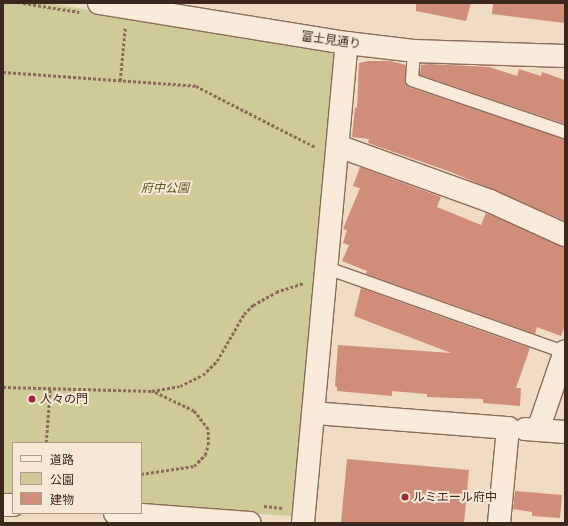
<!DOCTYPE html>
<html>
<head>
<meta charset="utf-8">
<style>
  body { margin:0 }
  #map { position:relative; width:568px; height:526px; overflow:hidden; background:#f0dbc5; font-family:"PT Serif","Noto Sans JP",serif }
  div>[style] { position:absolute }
  .green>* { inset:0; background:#cfcb98 }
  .building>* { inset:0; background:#d08d79 }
  .path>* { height:2.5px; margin-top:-1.25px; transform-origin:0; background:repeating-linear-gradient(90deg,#8c6b5a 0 3px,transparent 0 5px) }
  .roads { filter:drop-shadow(1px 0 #8c6b5a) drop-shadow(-1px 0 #8c6b5a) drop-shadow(0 1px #8c6b5a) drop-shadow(0 -1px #8c6b5a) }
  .service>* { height:12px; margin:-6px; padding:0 6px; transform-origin:6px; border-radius:6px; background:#faead9 }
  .minor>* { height:22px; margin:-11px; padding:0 11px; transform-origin:11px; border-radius:11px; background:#faead9 }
  .dots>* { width:11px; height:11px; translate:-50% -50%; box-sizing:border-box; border:2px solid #f7e7d5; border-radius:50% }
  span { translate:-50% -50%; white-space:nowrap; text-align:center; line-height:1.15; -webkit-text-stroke:4px #f7e7d5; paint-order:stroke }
  .street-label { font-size:12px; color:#3b271e }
  .park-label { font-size:12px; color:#555924; font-style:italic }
  .poi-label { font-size:12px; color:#3b271e }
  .left { translate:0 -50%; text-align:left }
  .frame { position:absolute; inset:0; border:4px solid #3b271e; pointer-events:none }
  .legend { position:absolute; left:12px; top:442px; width:130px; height:72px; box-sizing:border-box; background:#f7e7d5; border:1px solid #ac9a8c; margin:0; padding:5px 7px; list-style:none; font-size:12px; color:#3b271e }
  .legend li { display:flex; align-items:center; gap:8px; height:20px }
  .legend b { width:20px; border:1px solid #ac9a8c }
</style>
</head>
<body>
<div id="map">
  <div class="green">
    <div style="clip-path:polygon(3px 3px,48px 3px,330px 51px,337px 60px,297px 511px,291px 516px,141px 506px,141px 443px,13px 443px,13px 496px,3px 495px)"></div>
  </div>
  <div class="building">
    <div style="clip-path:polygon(416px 3px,471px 3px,466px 21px,416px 11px)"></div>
    <div style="clip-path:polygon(493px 3px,565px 3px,565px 23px,492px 14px)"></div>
    <div style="clip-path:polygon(368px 61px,390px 61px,406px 65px,405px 82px,409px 87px,565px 139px,565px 221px,451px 172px,368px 143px,369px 139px,352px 137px,355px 107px,357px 108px,359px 63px)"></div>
    <div style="clip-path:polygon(429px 64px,489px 67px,517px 76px,519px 69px,541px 76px,542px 72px,565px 80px,565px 124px,420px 75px,421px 65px)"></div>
    <div style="clip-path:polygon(360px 167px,441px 197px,437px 207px,481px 225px,486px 213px,565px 247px,565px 326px,561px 336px,537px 327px,535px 334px,366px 274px,367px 271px,342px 261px,349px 245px,343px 243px,347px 230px,343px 229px,360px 188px,353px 186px)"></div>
    <div style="clip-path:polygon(361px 288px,530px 348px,516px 388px,521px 388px,520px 406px,483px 403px,483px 399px,427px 397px,427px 394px,392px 391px,392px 396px,337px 391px,337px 387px,335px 386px,338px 345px,451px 353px,354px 316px)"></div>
    <div style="clip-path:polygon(347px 459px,469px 470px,464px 523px,341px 523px)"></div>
    <div style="clip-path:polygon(515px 491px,562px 495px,560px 518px,532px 516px,532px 512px,513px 509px)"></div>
  </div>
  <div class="path">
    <div style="left:23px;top:3px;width:57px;rotate:9.1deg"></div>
    <div style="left:3px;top:72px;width:194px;rotate:4.1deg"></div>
    <div style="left:196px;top:86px;width:134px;rotate:27.1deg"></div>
    <div style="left:120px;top:81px;width:53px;rotate:-84.6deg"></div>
    <div style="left:3px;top:387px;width:149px;rotate:1.5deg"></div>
    <div style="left:152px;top:391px;width:28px;rotate:-10deg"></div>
    <div style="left:180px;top:386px;width:25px;rotate:-26deg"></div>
    <div style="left:203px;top:375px;width:20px;rotate:-45deg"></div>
    <div style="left:217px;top:361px;width:54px;rotate:-60.1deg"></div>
    <div style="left:244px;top:314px;width:13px;rotate:-45deg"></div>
    <div style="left:253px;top:305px;width:26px;rotate:-29deg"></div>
    <div style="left:276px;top:292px;width:28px;rotate:-18deg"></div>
    <div style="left:46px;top:443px;width:54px;rotate:-85.8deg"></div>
    <div style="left:141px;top:474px;width:54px;rotate:-8.6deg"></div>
    <div style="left:194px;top:466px;width:16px;rotate:-45deg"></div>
    <div style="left:205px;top:455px;width:10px;rotate:-73deg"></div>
    <div style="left:208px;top:445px;width:16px;rotate:-90deg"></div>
    <div style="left:208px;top:429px;width:23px;rotate:-128deg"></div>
    <div style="left:194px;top:411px;width:47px;rotate:-154.5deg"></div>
    <div style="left:264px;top:506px;width:19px;rotate:6deg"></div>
  </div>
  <div class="roads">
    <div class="service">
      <div style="left:414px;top:51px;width:29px;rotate:94deg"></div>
      <div style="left:412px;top:80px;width:162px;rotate:18.8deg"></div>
      <div style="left:327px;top:268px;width:251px;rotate:19.5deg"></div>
    </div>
    <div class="minor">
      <div style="left:99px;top:3px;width:251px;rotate:9.2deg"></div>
      <div style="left:347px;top:43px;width:67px;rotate:6.8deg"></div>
      <div style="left:414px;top:51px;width:151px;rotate:1.9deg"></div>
      <div style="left:338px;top:146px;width:162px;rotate:19.9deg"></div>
      <div style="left:490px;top:201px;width:82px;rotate:24.4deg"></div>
      <div style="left:313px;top:413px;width:196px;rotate:4.4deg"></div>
      <div style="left:508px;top:428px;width:95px;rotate:95.4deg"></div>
      <div style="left:525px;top:429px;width:40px;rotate:4.3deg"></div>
      <div style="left:538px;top:430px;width:83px;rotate:-71.1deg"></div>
      <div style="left:3px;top:505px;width:10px"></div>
      <div style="left:115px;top:513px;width:135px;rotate:4.2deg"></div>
      <div style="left:303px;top:523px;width:482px;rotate:-84.8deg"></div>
    </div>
  </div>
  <div class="dots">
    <div style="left:32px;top:399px;background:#9d273e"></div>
    <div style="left:405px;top:497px;background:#9d273e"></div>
  </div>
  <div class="street-label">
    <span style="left:331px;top:40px;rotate:8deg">富士見通り</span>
  </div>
  <div class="park-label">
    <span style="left:165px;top:188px">府中公園</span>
  </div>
  <div class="poi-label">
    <span class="left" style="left:40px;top:399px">人々の門</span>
    <span class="left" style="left:413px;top:497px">ルミエール府中</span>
  </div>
  <div class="frame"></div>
  <ul class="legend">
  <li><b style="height:5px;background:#faead9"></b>道路</li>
  <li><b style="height:11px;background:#cfcb98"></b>公園</li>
  <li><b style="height:11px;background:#d08d79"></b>建物</li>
  </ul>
</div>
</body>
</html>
